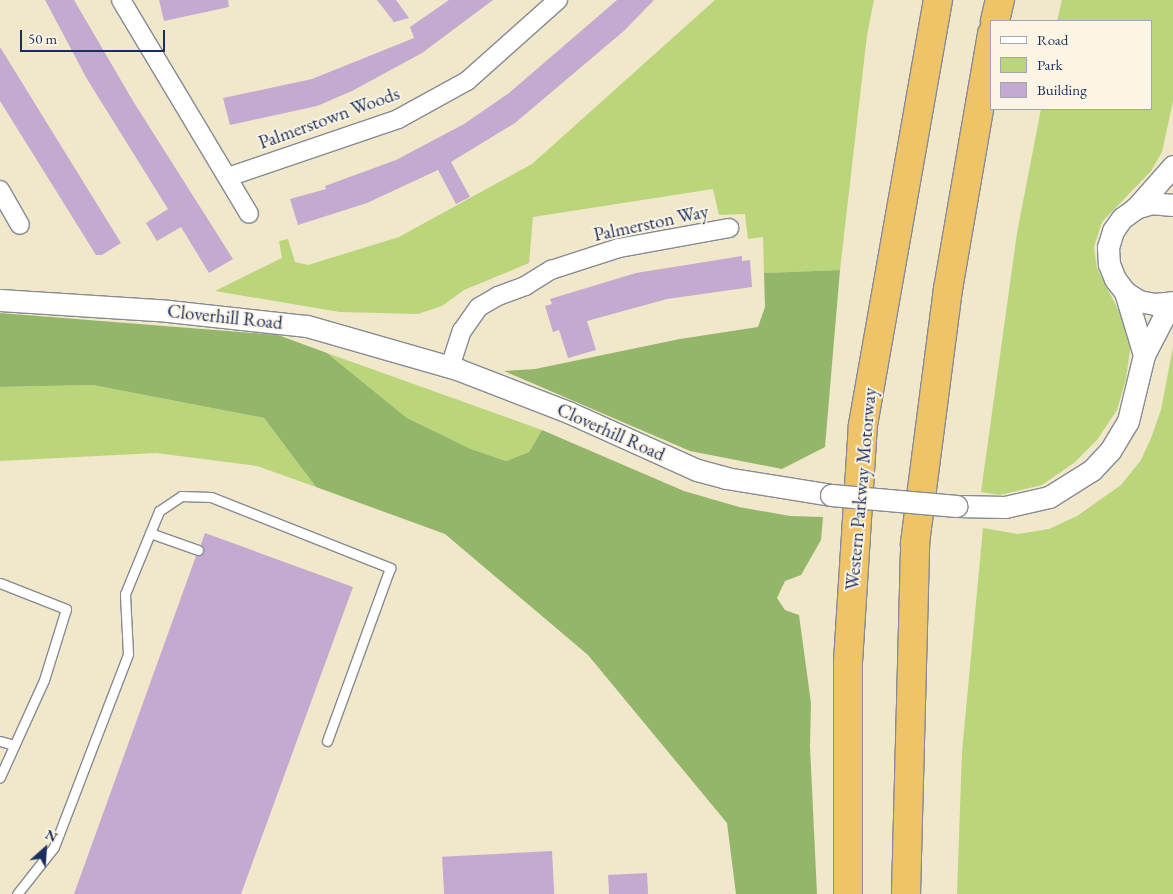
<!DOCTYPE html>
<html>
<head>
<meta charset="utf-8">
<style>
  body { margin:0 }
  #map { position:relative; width:1173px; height:894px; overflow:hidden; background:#f1e7ca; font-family:"EB Garamond",serif }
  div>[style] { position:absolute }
  .green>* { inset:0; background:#bbd57b }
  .forest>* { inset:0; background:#94b66b }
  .building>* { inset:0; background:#c4aad1; transform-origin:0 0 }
  .roads { filter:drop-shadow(1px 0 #868b94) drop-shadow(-1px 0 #868b94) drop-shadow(0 1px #868b94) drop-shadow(0 -1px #868b94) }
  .service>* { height:9px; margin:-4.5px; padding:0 4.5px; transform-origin:4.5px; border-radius:4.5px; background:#fff }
  .minor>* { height:18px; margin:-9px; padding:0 9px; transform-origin:9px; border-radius:9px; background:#fff }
  .tertiary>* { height:21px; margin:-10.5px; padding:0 10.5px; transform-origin:10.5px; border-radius:10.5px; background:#fff }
  .motorway>* { height:28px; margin:-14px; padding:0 14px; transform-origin:14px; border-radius:14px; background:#efc469 }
  .bridges { filter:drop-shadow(1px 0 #868b94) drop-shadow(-1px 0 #868b94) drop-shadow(0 1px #868b94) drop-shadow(0 -1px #868b94) }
  .tertiary-bridge>* { height:21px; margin:-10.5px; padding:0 10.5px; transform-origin:10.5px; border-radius:10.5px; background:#fff }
  span { translate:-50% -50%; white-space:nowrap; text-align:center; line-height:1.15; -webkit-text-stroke:4px #fcf5e5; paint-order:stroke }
  .street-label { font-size:19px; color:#1b2f5e }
  .legend { position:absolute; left:990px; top:20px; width:162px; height:90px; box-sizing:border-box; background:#fcf5e5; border:1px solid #a2a6af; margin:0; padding:6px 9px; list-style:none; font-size:15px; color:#1b2f5e }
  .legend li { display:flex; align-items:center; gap:10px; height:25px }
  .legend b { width:25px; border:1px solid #a2a6af }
  .north { position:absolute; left:20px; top:824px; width:50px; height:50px; -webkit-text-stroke:4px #fcf5e5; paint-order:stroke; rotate:26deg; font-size:14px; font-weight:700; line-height:20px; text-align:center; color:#1b2f5e }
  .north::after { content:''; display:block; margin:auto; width:18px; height:22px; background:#1b2f5e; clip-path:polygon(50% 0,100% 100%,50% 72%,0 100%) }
  .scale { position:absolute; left:20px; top:30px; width:145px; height:22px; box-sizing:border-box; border:2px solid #1b2f5e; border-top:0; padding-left:6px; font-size:15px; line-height:18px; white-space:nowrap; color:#1b2f5e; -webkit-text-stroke:4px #fcf5e5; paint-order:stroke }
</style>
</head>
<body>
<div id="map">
  <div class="green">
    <div style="clip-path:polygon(715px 0,874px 0,867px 35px,840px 270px,764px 273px,763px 237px,748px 239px,745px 214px,719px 215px,713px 189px,533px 217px,529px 263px,464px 290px,442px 306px,418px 314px,340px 312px,215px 291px,282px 258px,279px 241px,288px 239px,295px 262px,308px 265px,399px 237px,532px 164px)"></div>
    <div style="clip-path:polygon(1062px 0,1173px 0,1173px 101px,1162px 152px,1151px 171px,1102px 222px,1094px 247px,1097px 268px,1128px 329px,1130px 350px,1126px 379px,1117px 410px,1097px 440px,1074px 463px,1042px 485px,1000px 495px,981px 492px,1017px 233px,1041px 109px,1152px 109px,1152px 21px,1057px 21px)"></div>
    <div style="clip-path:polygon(1173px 347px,1173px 894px,957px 894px,962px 752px,983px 528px,1018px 534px,1049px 529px,1077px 516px,1121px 485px,1141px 460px,1151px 438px,1161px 410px)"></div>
    <div style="clip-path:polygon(327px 353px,542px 430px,529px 452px,506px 461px,471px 449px,407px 418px)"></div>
    <div style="clip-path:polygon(93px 385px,264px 418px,316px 487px,257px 466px,156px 453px,0 461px,0 387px)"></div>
  </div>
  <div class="forest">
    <div style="clip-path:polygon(840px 270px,825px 447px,782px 469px,690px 451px,504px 371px,535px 369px,680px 339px,758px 327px,765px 307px,764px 273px)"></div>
    <div style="clip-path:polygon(0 313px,278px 335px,327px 353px,407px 418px,471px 449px,506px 461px,529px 452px,542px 430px,684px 491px,739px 507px,790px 516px,823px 517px,821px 540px,801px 575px,785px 581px,777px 598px,785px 610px,799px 615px,811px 703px,810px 746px,817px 894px,736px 894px,727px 823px,588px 655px,445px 534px,316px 487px,264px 418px,93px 385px,0 387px)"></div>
  </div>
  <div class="building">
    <div style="clip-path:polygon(45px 0,74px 0,133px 101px,233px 259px,209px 273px,181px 227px,157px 241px,146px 223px,168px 209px,87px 79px)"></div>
    <div style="clip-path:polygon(159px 0,228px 0,229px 7px,164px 21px)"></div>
    <div style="clip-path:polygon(377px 0,396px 0,409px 18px,394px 22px)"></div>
    <div style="clip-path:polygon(449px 0,493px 0,422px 53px,352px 91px,317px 106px,230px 125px,223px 98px,312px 79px,414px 38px,410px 27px)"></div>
    <div style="clip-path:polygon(617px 0,654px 0,625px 30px,515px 123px,451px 162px,470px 197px,456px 204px,438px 170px,367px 203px,298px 225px,290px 199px,326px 189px,325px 186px,396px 160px,464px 124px,509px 93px)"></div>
    <div style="clip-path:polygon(0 47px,121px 243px,102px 255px,96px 255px,0 101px)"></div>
    <div style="clip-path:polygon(742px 256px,742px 261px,750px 260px,752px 287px,667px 299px,587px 321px,596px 350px,568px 358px,559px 330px,553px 332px,545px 306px,552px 304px,550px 299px,636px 273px)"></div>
    <div style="clip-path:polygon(205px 533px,353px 587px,241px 894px,74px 894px,196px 556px,204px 553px,201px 544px)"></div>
    <div style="left:552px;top:851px;width:43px;height:110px;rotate:87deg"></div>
    <div style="left:647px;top:873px;width:21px;height:39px;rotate:87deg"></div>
  </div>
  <div class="roads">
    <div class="service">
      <div style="left:150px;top:533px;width:51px;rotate:19.5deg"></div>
      <div style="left:0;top:583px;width:71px;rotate:21.5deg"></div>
      <div style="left:66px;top:609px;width:74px;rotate:107.2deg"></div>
      <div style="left:44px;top:680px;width:107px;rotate:114.4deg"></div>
      <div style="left:0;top:741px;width:15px;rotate:16deg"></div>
      <div style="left:17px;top:894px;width:60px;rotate:-51.8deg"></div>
      <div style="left:54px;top:847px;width:207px;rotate:-69deg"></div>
      <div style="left:128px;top:654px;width:60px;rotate:-92.9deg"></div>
      <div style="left:125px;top:594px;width:90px;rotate:-67.7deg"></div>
      <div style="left:159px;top:511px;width:27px;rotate:-34deg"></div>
      <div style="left:181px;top:496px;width:30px;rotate:2deg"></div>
      <div style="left:211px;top:497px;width:193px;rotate:21.6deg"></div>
      <div style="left:390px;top:568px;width:184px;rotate:110deg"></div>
    </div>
    <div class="minor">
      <div style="left:121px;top:0;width:249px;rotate:59.1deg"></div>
      <div style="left:228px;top:177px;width:180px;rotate:-18.8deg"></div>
      <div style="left:398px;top:119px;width:79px;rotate:-28.8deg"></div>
      <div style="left:467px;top:81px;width:122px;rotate:-41.7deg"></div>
      <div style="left:0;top:190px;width:40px;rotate:60.3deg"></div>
      <div style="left:450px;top:367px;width:38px;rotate:-72deg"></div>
      <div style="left:462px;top:331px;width:29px;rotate:-55deg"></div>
      <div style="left:479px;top:307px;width:22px;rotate:-30deg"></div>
      <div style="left:498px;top:296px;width:29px;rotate:-20deg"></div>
      <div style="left:525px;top:286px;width:31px;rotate:-32deg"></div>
      <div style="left:551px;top:270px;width:71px;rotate:-17.9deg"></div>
      <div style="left:619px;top:248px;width:112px;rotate:-10.3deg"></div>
    </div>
    <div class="tertiary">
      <div style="left:1173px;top:205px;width:21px;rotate:-175deg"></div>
      <div style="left:1152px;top:203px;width:17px;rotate:163deg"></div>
      <div style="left:1136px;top:208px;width:17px;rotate:144deg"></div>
      <div style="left:1122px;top:218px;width:16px;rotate:125deg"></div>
      <div style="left:1113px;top:231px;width:17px;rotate:107deg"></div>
      <div style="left:1108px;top:247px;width:17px;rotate:87deg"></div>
      <div style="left:1109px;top:264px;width:16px;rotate:68deg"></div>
      <div style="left:1115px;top:279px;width:16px;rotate:52deg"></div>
      <div style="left:1125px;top:292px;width:17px;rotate:33deg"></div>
      <div style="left:1139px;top:301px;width:16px;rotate:11deg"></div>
      <div style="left:1155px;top:304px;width:18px;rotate:-6deg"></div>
      <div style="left:1136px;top:208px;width:56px;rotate:-48.6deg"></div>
      <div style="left:1125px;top:292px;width:66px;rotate:73.2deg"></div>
      <div style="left:0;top:300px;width:168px;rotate:3.7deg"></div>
      <div style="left:168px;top:311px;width:140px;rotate:6.2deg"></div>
      <div style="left:307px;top:326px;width:156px;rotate:16deg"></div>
      <div style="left:457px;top:369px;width:119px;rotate:21.2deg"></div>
      <div style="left:568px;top:412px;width:141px;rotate:24.2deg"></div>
      <div style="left:697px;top:470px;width:30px;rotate:15deg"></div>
      <div style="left:726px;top:478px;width:106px;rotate:9.2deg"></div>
      <div style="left:957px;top:506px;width:48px;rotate:1.2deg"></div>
      <div style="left:1005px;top:507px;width:45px;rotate:-12.8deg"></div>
      <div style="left:1049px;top:497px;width:51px;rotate:-32.1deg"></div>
      <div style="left:1092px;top:470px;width:26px;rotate:-47deg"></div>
      <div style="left:1110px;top:451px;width:35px;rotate:-59deg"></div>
      <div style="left:1128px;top:421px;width:68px;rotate:-76.4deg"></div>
      <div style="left:1144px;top:355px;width:59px;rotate:-62.6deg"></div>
    </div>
    <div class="motorway">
      <div style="left:995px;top:21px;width:22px;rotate:-77deg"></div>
      <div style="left:848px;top:894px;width:232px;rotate:-90deg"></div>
      <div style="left:848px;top:662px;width:237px;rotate:-86.4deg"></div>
      <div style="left:863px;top:425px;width:432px;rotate:-80deg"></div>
      <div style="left:906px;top:894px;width:351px;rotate:-88.5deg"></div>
      <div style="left:915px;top:543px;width:256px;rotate:-82.6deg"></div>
      <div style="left:948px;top:289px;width:259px;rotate:-80.2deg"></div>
    </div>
  </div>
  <div class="bridges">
    <div class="tertiary-bridge">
      <div style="left:831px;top:495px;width:126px;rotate:5deg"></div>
    </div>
  </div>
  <div class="street-label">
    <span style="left:329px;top:118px;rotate:-20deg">Palmerstown Woods</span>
    <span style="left:651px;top:223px;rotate:-12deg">Palmerston Way</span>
    <span style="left:225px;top:317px;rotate:6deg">Cloverhill Road</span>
    <span style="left:611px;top:432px;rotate:24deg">Cloverhill Road</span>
    <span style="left:861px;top:489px;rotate:-85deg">Western Parkway Motorway</span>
  </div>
  <ul class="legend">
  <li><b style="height:6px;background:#fff"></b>Road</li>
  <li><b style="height:14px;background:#bbd57b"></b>Park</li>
  <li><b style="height:14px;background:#c4aad1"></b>Building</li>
  </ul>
  <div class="north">N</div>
  <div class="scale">50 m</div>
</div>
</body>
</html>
